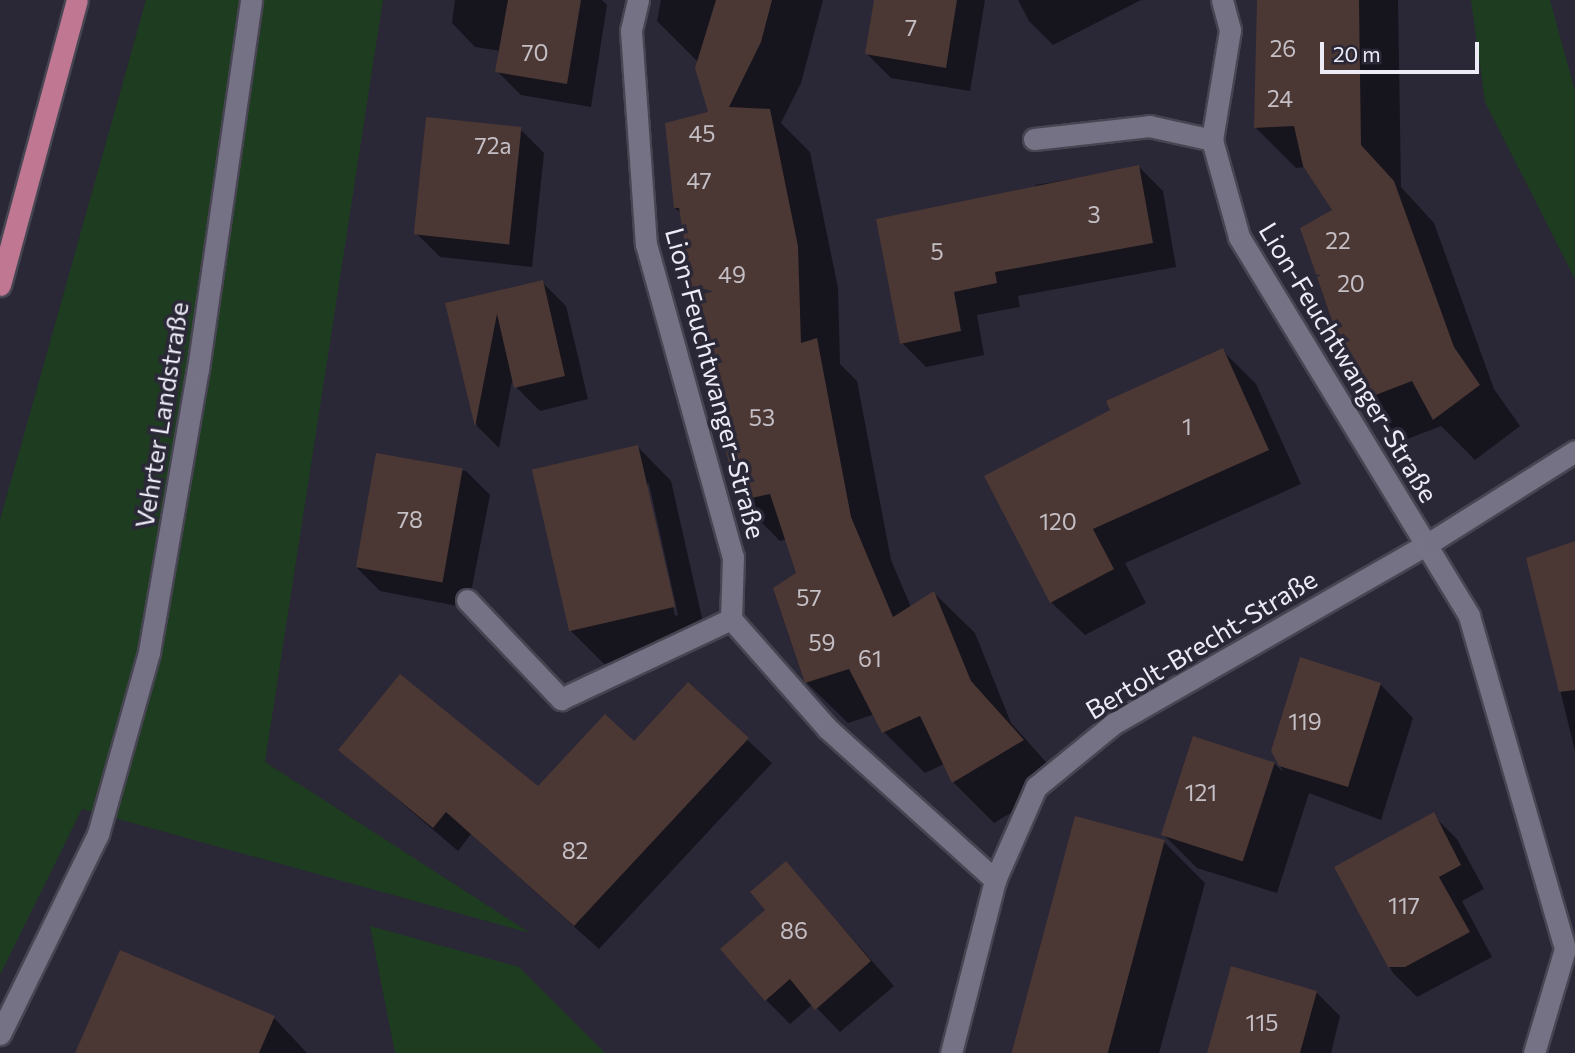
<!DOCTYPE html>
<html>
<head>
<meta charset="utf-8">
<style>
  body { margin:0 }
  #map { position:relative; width:1575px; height:1053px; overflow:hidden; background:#2a2737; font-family:Commissioner,sans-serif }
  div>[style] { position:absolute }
  .green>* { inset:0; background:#1e3c20 }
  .shadow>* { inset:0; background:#0007 }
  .building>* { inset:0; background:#4b3733; transform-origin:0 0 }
  .roads { filter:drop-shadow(2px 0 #474552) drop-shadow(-2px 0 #474552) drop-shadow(0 2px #474552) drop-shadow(0 -2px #474552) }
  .minor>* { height:21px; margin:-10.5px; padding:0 10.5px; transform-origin:10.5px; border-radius:10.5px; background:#757285 }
  .major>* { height:21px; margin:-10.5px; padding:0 10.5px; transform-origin:10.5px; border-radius:10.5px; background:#bf7792 }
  span { translate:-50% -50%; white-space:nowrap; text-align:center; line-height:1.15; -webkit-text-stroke:7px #2a2737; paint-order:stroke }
  .number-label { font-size:23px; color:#c4bec5 }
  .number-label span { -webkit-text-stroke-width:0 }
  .street-label { font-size:26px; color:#edebf6 }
  .scale { position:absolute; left:1320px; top:42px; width:159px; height:32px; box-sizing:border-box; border:4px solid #edebf6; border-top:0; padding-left:9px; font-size:21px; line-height:24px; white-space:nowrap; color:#edebf6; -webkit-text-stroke:5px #2a2737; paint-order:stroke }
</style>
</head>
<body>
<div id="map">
  <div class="green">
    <div style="clip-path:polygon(146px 0,383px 0,265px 762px,530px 933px,82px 809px,0 975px,0 520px)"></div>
    <div style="clip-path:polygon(1471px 0,1550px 0,1575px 91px,1575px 279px,1485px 102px)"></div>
    <div style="clip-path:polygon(370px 926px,519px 967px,605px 1053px,395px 1053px)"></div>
  </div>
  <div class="shadow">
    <div style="clip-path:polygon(455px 0,602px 0,607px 5px,591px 107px,521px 95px,497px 71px,501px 51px,475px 47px,452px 23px)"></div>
    <div style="clip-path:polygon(661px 0,823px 0,801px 83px,781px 123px,810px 152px,838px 288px,840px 364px,857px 381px,891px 560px,911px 607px,934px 593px,975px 633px,1011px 723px,1063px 781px,994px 823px,953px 782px,944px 764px,925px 773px,884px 732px,875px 714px,848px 723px,807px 683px,775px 589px,798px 573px,787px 539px,780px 541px,739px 500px,682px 214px,675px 208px,710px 114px,698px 62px,657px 21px)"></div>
    <div style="clip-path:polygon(876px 0,985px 0,970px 91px,891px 78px,867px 54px)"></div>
    <div style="clip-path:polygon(1018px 0,1141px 0,1053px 45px,1029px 21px)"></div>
    <div style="clip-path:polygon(1259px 0,1398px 0,1401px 187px,1434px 223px,1494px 389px,1520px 426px,1475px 460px,1441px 426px,1402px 441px,1362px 400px,1302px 228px,1334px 211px,1306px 167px,1296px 168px,1255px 127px)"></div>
    <div style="clip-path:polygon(520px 129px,544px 153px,532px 267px,440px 257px,416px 233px)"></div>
    <div style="clip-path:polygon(1139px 167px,1163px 191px,1176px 267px,1018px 296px,1020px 307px,977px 315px,984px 355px,926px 367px,902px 343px,1036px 185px)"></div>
    <div style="clip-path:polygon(542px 282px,566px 306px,588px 399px,540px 411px,516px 387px,513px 376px,499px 448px,477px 426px,447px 305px)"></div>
    <div style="clip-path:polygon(1223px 351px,1256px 384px,1301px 484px,1125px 563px,1146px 603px,1085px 635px,1051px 602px,986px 477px)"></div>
    <div style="clip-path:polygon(evenodd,638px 447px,671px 481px,707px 640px,604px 664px,570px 630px,638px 447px,645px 484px,649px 484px,678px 615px,675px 616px,645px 484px)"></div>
    <div style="clip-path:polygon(378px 455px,466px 471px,490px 495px,468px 608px,380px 591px,356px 567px)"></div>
    <div style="clip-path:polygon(1575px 543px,1575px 751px,1528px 559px)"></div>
    <div style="clip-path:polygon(1380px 684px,1413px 718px,1381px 820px,1309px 793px,1277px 893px,1197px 868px,1163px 834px,1274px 763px,1283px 772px,1273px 751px)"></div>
    <div style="clip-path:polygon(688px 685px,772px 763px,599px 949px,471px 834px,458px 851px,340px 750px,538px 788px,634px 743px)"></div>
    <div style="clip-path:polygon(1433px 815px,1457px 839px,1484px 889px,1462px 901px,1492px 957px,1417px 997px,1393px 973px,1336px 868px)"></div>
    <div style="clip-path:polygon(1164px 842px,1205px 883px,1159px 1053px,1013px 1053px)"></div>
    <div style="clip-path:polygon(786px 863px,894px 986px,840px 1032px,813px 1004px,790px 1024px,766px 1000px,768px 910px)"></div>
    <div style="clip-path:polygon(1316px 992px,1340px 1016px,1331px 1053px,1209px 1053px)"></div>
    <div style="clip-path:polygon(274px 1018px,307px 1053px,77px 1053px)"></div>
  </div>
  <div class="building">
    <div style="clip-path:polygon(508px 0,581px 0,567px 84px,495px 72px)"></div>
    <div style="clip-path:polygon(716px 0,772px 0,761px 42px,729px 107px,770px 109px,798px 246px,801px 343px,817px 338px,851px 517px,893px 617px,934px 591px,971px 681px,1024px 740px,952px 783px,920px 716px,882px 733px,849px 669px,805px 683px,773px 588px,796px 573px,770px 494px,738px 501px,703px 356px,679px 208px,674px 208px,665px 123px,708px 112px,695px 68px)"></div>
    <div style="clip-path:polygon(874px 0,957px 0,946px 68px,865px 54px)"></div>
    <div style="clip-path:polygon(1257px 0,1359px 0,1361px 145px,1394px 181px,1454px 347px,1480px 385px,1433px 420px,1412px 381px,1360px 401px,1300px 228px,1332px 210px,1303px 166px,1294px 126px,1254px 128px)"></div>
    <div style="left:426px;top:117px;width:96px;height:118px;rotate:6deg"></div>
    <div style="clip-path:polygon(1139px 165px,1153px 243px,995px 272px,997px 283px,954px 292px,961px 331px,900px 344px,876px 219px)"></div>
    <div style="clip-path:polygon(543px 280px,565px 376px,514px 388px,497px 314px,475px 427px,445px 303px)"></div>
    <div style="clip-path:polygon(1223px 348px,1269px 450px,1093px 529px,1114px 569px,1050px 603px,984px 476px,1110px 410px,1106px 401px)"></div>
    <div style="left:638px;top:445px;width:166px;height:109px;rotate:77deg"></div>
    <div style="left:376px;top:453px;width:88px;height:116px;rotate:10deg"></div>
    <div style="clip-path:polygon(1575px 541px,1575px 690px,1559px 692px,1526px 558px)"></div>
    <div style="clip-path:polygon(1300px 657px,1381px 683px,1348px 787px,1279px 766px,1271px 751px)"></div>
    <div style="clip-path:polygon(400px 674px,538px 786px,605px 714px,634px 741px,688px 682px,749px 738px,574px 926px,446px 812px,433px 828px,338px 750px)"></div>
    <div style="left:1193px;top:736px;width:86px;height:104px;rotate:18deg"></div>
    <div style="clip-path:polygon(1434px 812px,1461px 865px,1439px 877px,1470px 932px,1405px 967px,1388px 967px,1334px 867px)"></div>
    <div style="left:1075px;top:816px;width:93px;height:245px;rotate:15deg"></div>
    <div style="clip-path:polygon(786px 861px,871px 961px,815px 1010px,790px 979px,765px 1001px,720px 949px,765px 910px,750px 892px)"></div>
    <div style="clip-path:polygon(120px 950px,275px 1016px,259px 1053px,75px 1053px)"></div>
    <div style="clip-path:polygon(1231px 966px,1317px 991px,1300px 1053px,1207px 1053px)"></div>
  </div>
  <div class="roads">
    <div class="minor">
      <div style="left:638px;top:0;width:32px;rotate:103deg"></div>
      <div style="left:631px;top:31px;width:214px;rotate:86deg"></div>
      <div style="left:646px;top:244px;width:325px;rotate:74.5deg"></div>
      <div style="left:733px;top:557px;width:62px;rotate:91.8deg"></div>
      <div style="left:731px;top:619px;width:145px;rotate:48.6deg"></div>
      <div style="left:827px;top:728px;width:227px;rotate:42.1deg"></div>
      <div style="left:1222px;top:0;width:31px;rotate:75deg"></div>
      <div style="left:1230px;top:30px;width:111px;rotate:99.3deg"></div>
      <div style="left:1212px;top:140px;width:101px;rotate:74.4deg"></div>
      <div style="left:1239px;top:237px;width:443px;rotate:58.7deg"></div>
      <div style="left:1469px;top:616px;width:347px;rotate:73.9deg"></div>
      <div style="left:1565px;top:949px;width:109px;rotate:106.6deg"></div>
      <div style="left:1034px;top:139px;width:116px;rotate:-6.4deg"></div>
      <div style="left:1149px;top:126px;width:65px;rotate:12.5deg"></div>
      <div style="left:467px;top:600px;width:137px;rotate:46.5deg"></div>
      <div style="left:561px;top:699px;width:188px;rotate:-25.2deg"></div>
      <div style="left:0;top:1034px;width:223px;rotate:-63.9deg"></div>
      <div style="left:98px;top:834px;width:189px;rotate:-74.3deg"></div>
      <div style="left:149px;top:652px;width:287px;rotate:-80.2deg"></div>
      <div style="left:198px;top:369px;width:373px;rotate:-81.8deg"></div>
      <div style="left:951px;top:1053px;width:179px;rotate:-75.7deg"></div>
      <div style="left:995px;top:880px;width:102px;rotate:-66.2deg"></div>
      <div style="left:1036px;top:787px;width:99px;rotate:-39.3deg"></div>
      <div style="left:1113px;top:724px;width:361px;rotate:-29.8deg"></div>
      <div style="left:1426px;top:545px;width:176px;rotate:-32.2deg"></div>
    </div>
    <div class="major">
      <div style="left:0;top:285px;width:295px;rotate:-74.9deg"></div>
    </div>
  </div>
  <div class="number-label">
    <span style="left:911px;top:27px">7</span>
    <span style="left:1283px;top:48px">26</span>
    <span style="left:535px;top:52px">70</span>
    <span style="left:1280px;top:98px">24</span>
    <span style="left:702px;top:133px">45</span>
    <span style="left:493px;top:145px">72a</span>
    <span style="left:699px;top:180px">47</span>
    <span style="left:1094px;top:214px">3</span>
    <span style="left:1338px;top:240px">22</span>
    <span style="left:937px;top:251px">5</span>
    <span style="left:732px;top:274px">49</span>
    <span style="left:1351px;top:283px">20</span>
    <span style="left:762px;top:417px">53</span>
    <span style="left:1187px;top:426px">1</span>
    <span style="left:410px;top:519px">78</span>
    <span style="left:1058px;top:521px">120</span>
    <span style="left:809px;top:597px">57</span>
    <span style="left:822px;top:642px">59</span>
    <span style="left:870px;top:658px">61</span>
    <span style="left:1305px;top:721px">119</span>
    <span style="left:1201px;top:792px">121</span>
    <span style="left:575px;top:850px">82</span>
    <span style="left:1404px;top:905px">117</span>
    <span style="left:794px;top:930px">86</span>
    <span style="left:1262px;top:1022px">115</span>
  </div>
  <div class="street-label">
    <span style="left:1349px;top:362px;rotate:59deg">Lion-Feuchtwanger-Straße</span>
    <span style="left:716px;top:383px;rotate:75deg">Lion-Feuchtwanger-Straße</span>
    <span style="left:161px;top:415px;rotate:-81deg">Vehrter Landstraße</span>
    <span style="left:1201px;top:644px;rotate:-31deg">Bertolt-Brecht-Straße</span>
  </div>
  <div class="scale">20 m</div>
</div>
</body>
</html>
